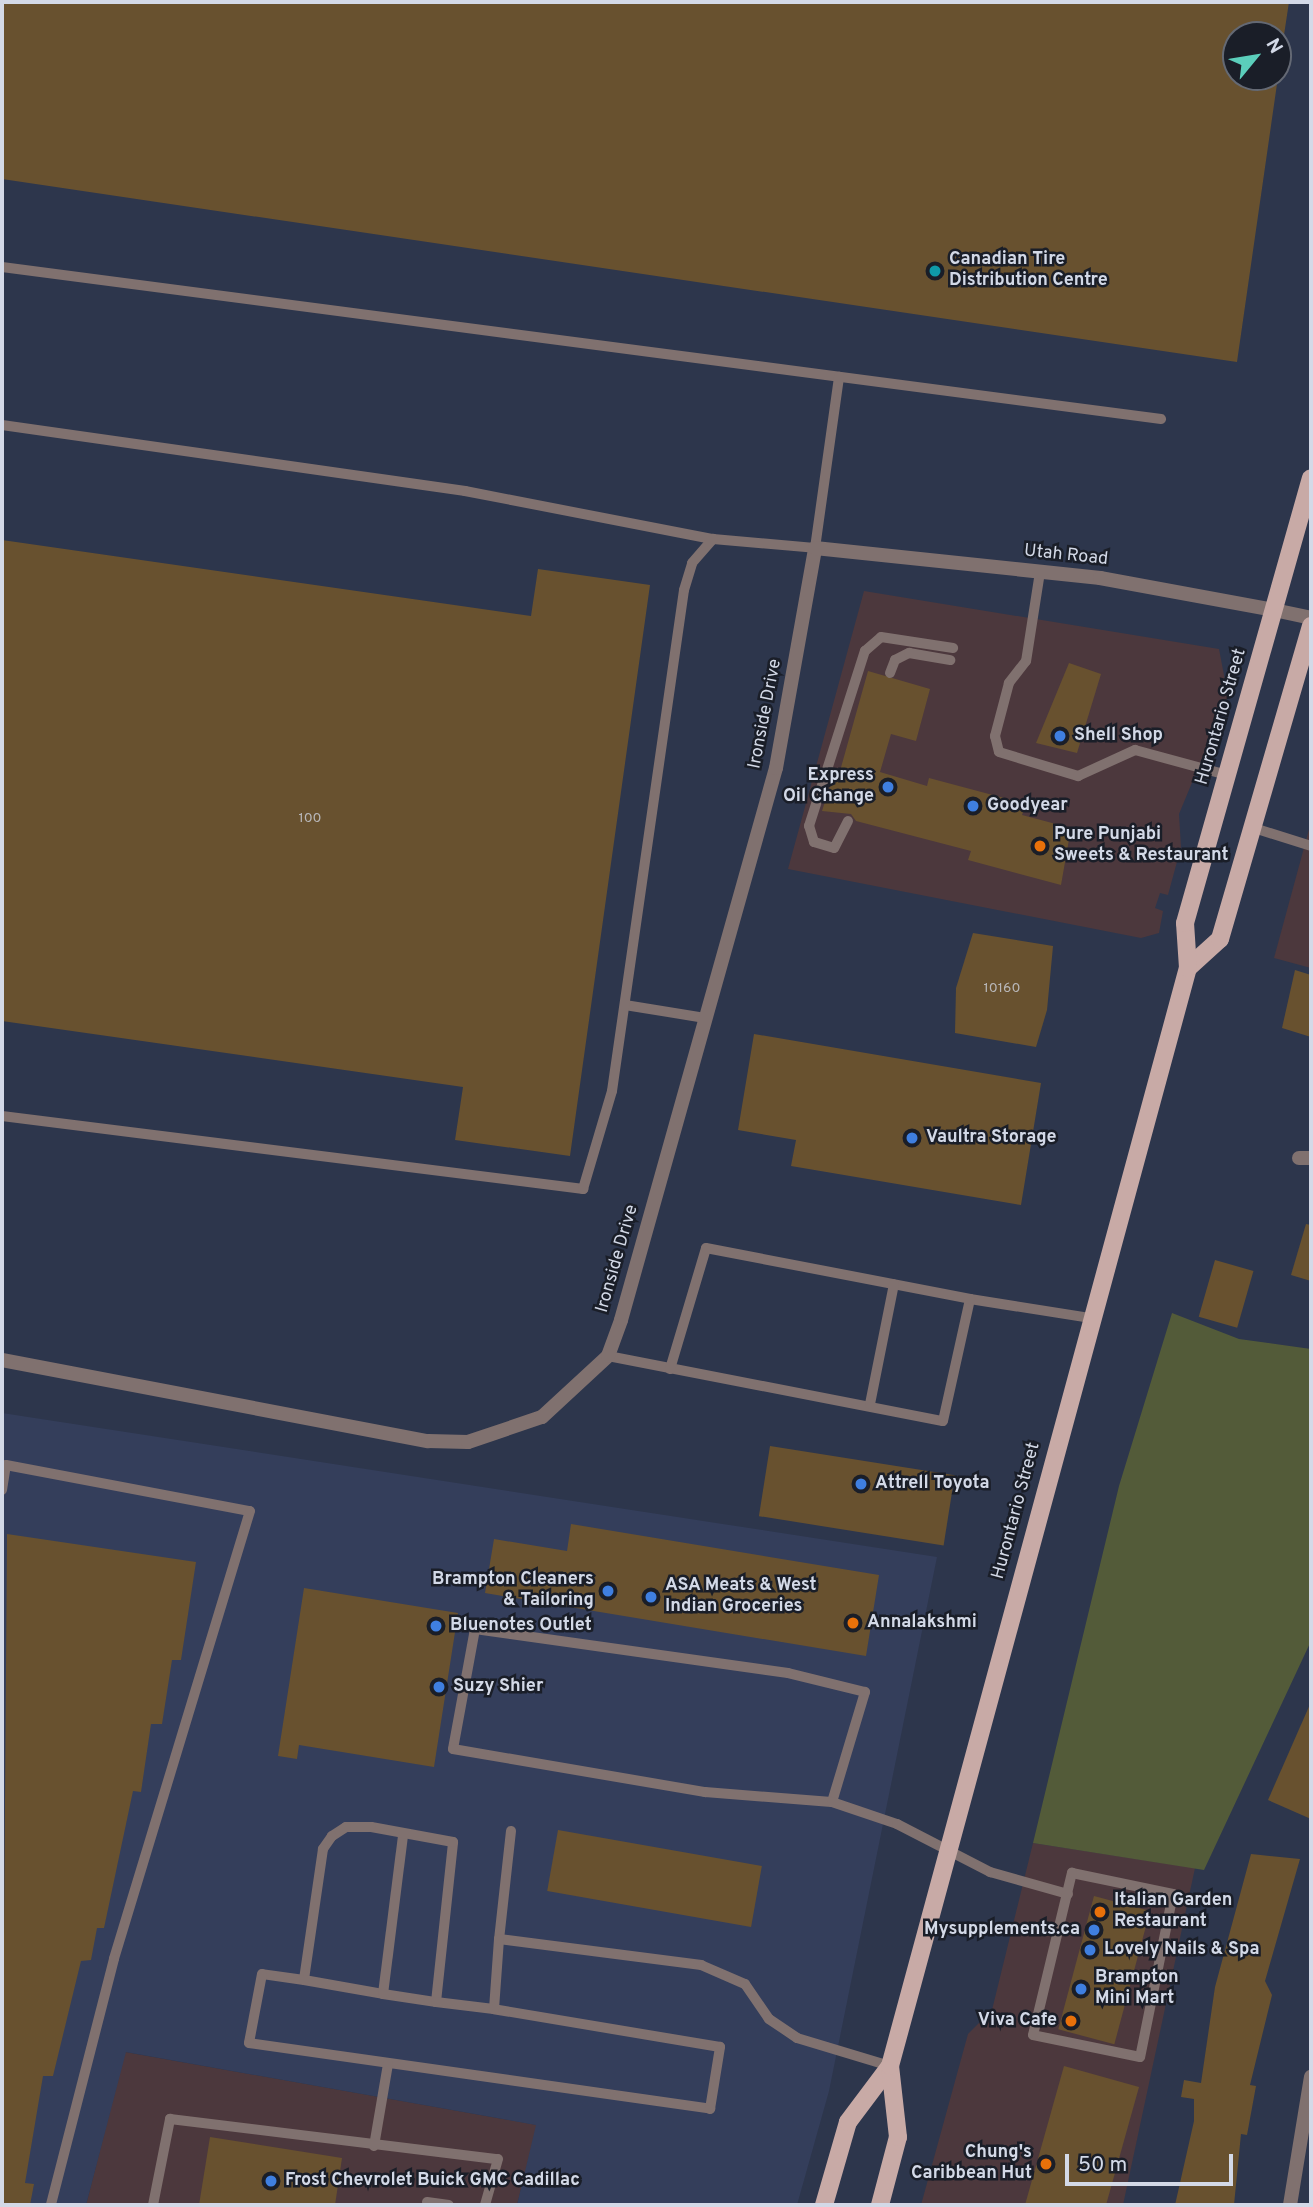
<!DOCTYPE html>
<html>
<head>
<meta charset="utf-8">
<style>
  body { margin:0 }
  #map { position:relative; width:1313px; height:2207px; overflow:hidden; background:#2d364c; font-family:Overpass,sans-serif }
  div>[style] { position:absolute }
  .commercial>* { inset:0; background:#4c383d }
  .built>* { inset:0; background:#343e5b }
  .green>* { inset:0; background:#535b39 }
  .building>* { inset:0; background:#68512f; transform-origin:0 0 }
  .service>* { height:10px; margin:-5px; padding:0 5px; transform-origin:5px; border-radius:5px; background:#80716f }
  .minor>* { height:14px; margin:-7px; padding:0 7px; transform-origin:7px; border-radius:7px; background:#80716f }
  .tertiary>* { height:14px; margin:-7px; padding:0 7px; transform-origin:7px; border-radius:7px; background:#80716f }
  .primary>* { height:18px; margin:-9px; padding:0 9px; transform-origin:9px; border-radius:9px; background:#c8aaa6 }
  .dots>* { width:19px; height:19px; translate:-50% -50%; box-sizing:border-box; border:4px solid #1a1e28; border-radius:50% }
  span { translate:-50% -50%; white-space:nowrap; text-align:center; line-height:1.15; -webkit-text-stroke:5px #1a1e28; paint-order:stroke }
  .number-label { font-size:14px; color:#b8b7b9 }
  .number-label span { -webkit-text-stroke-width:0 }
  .poi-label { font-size:18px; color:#d3d9e7; font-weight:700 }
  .left { translate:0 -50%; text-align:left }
  .right { translate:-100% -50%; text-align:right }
  .street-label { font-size:18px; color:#d3d9e7 }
  .frame { position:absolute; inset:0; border:4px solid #d3d9e7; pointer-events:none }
  .north { position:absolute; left:1222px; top:21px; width:70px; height:70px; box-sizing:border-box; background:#1a1e28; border:2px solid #646974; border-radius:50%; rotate:60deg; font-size:19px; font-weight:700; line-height:28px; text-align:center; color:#d3d9e7 }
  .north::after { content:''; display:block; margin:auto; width:24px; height:32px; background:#5bcebb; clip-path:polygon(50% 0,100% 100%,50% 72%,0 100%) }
  .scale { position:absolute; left:1065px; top:2154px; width:168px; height:32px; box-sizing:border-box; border:4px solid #d3d9e7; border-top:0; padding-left:9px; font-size:21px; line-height:24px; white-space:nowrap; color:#d3d9e7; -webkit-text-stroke:5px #1a1e28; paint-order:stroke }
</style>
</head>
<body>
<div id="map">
  <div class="commercial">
    <div style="clip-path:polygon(864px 591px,1219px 649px,1228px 696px,1179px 814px,1181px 847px,1168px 895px,1160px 893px,1155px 908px,1163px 911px,1159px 933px,1141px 938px,788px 869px)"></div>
    <div style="clip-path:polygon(1311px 822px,1311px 968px,1274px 958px)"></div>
    <div style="clip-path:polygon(1033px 1843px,1195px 1868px,1123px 2205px,921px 2205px,968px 2034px,992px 2010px)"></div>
    <div style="clip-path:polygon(125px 2052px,537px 2125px,517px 2205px,86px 2205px)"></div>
  </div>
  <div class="built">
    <div style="clip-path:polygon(2px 1413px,937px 1557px,829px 2091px,797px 2205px,517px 2205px,536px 2125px,126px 2052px,86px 2205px,2px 2205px)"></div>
  </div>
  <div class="green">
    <div style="clip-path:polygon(1172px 1313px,1239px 1339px,1311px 1349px,1311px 1641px,1204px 1870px,1033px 1843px,1119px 1486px)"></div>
  </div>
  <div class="building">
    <div style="clip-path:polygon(2px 2px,1289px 2px,1284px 35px,1236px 35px,1236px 77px,1278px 77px,1237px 362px,2px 179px)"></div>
    <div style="clip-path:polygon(2px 540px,531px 616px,538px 569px,650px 585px,570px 1156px,455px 1140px,463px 1087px,2px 1021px)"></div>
    <div style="clip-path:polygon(1069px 663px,1101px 674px,1077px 753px,1036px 743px)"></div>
    <div style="clip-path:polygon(868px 671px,930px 689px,916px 741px,891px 734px,880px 772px,927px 786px,929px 778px,1026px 804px,1022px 815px,1071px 828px,1061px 885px,968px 860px,971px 851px,856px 821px,851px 814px,822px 811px,835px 770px,840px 771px)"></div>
    <div style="clip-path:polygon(973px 933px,1053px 946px,1047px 1010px,1036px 1047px,955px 1033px,956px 988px)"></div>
    <div style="clip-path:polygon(1295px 970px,1311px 975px,1311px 1037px,1282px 1028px)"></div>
    <div style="clip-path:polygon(754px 1034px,1041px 1083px,1021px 1205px,791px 1166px,796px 1140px,738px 1130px)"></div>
    <div style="clip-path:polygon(1306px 1224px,1311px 1225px,1311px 1281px,1291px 1275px)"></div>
    <div style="left:1215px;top:1260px;width:40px;height:59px;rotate:16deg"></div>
    <div style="left:770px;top:1446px;width:187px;height:71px;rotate:9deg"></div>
    <div style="clip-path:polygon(571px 1524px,879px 1575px,866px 1656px,485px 1593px,494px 1539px,567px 1551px)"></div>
    <div style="clip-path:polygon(7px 1534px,196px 1562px,181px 1660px,172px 1660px,162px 1724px,151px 1724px,141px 1792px,133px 1791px,104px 1928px,97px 1928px,91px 1960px,81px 1961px,53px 2076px,43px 2076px,25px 2183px,34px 2184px,30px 2205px,2px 2205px)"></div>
    <div style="clip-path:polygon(304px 1588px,458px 1613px,434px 1767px,299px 1745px,297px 1759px,278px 1756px)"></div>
    <div style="clip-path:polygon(1311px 1702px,1311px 1819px,1268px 1800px)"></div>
    <div style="left:558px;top:1830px;width:207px;height:62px;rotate:10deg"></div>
    <div style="clip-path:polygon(1251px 1854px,1300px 1859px,1265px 1981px,1272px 1995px,1250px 2085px,1256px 2086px,1247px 2135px,1241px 2134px,1234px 2205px,1175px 2205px,1194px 2121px,1194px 2099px,1181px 2097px,1184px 2080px,1201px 2083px,1215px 1987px)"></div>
    <div style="left:1094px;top:1896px;width:58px;height:138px;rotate:15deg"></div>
    <div style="clip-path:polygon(1064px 2066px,1139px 2087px,1106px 2205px,1025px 2205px)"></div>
    <div style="clip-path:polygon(210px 2137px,342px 2158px,335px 2205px,199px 2205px)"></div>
  </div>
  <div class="service">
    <div style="left:2px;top:267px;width:1169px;rotate:7.47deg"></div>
    <div style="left:2px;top:425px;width:468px;rotate:8.1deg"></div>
    <div style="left:465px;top:491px;width:253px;rotate:11deg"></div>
    <div style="left:713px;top:539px;width:102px;rotate:5deg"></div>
    <div style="left:815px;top:548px;width:173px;rotate:-82deg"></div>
    <div style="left:1040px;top:572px;width:90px;rotate:98.9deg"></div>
    <div style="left:1026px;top:661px;width:28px;rotate:128deg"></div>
    <div style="left:1009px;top:683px;width:55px;rotate:104.8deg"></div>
    <div style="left:995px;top:736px;width:16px;rotate:76deg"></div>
    <div style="left:999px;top:752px;width:83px;rotate:16.9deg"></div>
    <div style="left:1078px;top:776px;width:63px;rotate:-24.5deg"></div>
    <div style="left:1135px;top:750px;width:95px;rotate:15.2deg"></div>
    <div style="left:890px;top:673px;width:14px;rotate:-69deg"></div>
    <div style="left:895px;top:660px;width:16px;rotate:-27deg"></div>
    <div style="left:909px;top:653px;width:42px;rotate:9.7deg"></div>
    <div style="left:848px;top:821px;width:30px;rotate:117deg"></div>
    <div style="left:834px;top:848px;width:21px;rotate:-163deg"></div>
    <div style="left:814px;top:842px;width:17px;rotate:-107deg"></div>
    <div style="left:809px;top:826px;width:184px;rotate:-72.3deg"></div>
    <div style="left:865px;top:651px;width:21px;rotate:-41deg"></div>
    <div style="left:881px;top:637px;width:73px;rotate:8.7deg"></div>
    <div style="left:1254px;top:828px;width:60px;rotate:17.5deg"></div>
    <div style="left:625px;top:1005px;width:81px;rotate:9.2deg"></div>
    <div style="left:2px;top:1116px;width:586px;rotate:7.16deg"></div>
    <div style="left:583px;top:1189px;width:102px;rotate:-73.5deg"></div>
    <div style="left:612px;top:1091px;width:506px;rotate:-81.82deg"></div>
    <div style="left:684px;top:590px;width:28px;rotate:-73deg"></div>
    <div style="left:692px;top:563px;width:32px;rotate:-49deg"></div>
    <div style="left:608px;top:1356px;width:341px;rotate:11deg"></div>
    <div style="left:943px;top:1421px;width:125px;rotate:-77.5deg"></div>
    <div style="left:970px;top:1299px;width:121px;rotate:9deg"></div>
    <div style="left:670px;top:1369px;width:126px;rotate:-73.4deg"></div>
    <div style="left:706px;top:1248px;width:269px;rotate:10.9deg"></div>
    <div style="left:870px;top:1404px;width:122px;rotate:-78.7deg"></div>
    <div style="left:2px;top:1490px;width:25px;rotate:-81deg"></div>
    <div style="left:6px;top:1465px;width:248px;rotate:10.7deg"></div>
    <div style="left:250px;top:1511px;width:468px;rotate:106.9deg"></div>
    <div style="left:114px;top:1959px;width:254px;rotate:104.4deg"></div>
    <div style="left:832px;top:1802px;width:115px;rotate:-73.3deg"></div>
    <div style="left:865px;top:1692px;width:79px;rotate:-166.1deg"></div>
    <div style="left:788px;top:1673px;width:316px;rotate:-172deg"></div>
    <div style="left:475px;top:1629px;width:122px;rotate:100.4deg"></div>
    <div style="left:453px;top:1749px;width:256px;rotate:9.7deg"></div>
    <div style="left:705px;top:1792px;width:127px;rotate:4.5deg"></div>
    <div style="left:832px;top:1802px;width:69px;rotate:18.7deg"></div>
    <div style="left:897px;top:1824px;width:105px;rotate:27.3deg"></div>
    <div style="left:990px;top:1872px;width:81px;rotate:15.8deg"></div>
    <div style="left:511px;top:1831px;width:109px;rotate:96.3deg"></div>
    <div style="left:499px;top:1939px;width:204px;rotate:7.3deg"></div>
    <div style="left:701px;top:1965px;width:48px;rotate:23.4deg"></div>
    <div style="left:745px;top:1984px;width:42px;rotate:55.6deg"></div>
    <div style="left:769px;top:2019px;width:34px;rotate:34deg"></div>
    <div style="left:797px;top:2038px;width:97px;rotate:16.8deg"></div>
    <div style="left:1072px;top:1873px;width:103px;rotate:11.7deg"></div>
    <div style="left:1173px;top:1894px;width:166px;rotate:101.4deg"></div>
    <div style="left:1140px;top:2057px;width:109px;rotate:-168.4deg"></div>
    <div style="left:1033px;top:2035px;width:167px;rotate:-76.5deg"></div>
    <div style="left:304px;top:1980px;width:42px;rotate:-171.9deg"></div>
    <div style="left:262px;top:1974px;width:70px;rotate:100.7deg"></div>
    <div style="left:249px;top:2043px;width:466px;rotate:8.1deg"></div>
    <div style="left:710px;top:2109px;width:63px;rotate:-80.8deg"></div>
    <div style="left:720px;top:2047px;width:229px;rotate:-170.5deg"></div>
    <div style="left:383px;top:1994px;width:160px;rotate:-82.8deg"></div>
    <div style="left:436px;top:2002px;width:161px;rotate:-83.9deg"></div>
    <div style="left:453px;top:1842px;width:83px;rotate:-169.6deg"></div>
    <div style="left:371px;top:1827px;width:25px;rotate:180deg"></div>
    <div style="left:346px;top:1827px;width:17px;rotate:147deg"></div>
    <div style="left:332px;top:1836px;width:16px;rotate:125deg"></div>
    <div style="left:323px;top:1849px;width:132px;rotate:98.3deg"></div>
    <div style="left:304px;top:1980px;width:80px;rotate:10deg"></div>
    <div style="left:383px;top:1994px;width:54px;rotate:8.6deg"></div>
    <div style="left:436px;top:2002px;width:58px;rotate:6.9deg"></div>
    <div style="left:494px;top:2009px;width:70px;rotate:-85.9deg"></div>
    <div style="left:374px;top:2146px;width:83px;rotate:-80.3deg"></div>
    <div style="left:427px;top:2202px;width:22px;rotate:8deg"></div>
    <div style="left:153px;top:2205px;width:88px;rotate:-78.8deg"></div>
    <div style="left:170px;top:2119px;width:330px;rotate:7deg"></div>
    <div style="left:498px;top:2159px;width:48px;rotate:105.8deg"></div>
  </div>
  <div class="minor">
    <div style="left:1299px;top:1158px;width:12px"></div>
    <div style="left:2px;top:1360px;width:434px;rotate:10.8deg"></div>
    <div style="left:428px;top:1441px;width:40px;rotate:1.4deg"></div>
    <div style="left:468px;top:1442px;width:78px;rotate:-18.7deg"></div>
    <div style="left:542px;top:1417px;width:90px;rotate:-42.7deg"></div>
    <div style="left:608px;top:1356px;width:38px;rotate:-70deg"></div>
    <div style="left:621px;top:1320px;width:573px;rotate:-74.32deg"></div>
    <div style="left:776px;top:768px;width:223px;rotate:-79.9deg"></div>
    <div style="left:815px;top:548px;width:287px;rotate:6deg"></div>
    <div style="left:1100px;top:578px;width:177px;rotate:10.4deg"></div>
    <div style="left:1290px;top:2205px;width:130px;rotate:-80.7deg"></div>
  </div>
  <div class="tertiary">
    <div style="left:1274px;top:610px;width:38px;rotate:12deg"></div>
  </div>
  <div class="primary">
    <div style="left:1188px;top:968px;width:43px;rotate:-42.2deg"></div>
    <div style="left:1220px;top:939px;width:326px;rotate:-73.8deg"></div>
    <div style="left:824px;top:2205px;width:86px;rotate:-73.9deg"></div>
    <div style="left:848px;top:2122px;width:70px;rotate:-53.1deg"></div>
    <div style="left:880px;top:2205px;width:70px;rotate:-75.2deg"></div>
    <div style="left:898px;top:2137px;width:71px;rotate:-96.4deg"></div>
    <div style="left:890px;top:2066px;width:1138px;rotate:-74.82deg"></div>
    <div style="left:1188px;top:968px;width:45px;rotate:-93.8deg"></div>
    <div style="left:1185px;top:923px;width:462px;rotate:-74.2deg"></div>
  </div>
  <div class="dots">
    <div style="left:935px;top:271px;background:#0f9aa8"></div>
    <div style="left:1060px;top:736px;background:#3f7fe0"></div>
    <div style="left:888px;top:787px;background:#3f7fe0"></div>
    <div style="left:973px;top:806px;background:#3f7fe0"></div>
    <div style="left:1040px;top:846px;background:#e8710a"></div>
    <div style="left:912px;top:1138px;background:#3f7fe0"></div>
    <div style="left:861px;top:1484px;background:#3f7fe0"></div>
    <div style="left:608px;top:1591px;background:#3f7fe0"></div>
    <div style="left:651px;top:1597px;background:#3f7fe0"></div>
    <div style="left:853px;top:1623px;background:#e8710a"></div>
    <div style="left:436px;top:1626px;background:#3f7fe0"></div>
    <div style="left:439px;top:1687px;background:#3f7fe0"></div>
    <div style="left:1100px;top:1912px;background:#e8710a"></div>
    <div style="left:1094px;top:1930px;background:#3f7fe0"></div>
    <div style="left:1090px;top:1950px;background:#3f7fe0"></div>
    <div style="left:1081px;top:1989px;background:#3f7fe0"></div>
    <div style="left:1071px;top:2021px;background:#e8710a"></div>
    <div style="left:1046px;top:2164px;background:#e8710a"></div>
    <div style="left:271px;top:2181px;background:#3f7fe0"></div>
  </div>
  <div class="number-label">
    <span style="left:310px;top:819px">100</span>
    <span style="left:1002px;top:989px">10160</span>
  </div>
  <div class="poi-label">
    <span class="left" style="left:949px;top:271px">Canadian Tire<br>Distribution Centre</span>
    <span class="left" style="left:1074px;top:736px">Shell Shop</span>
    <span class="right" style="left:874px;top:787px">Express<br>Oil Change</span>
    <span class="left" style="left:987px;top:806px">Goodyear</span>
    <span class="left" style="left:1054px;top:846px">Pure Punjabi<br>Sweets &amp; Restaurant</span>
    <span class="left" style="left:926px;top:1138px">Vaultra Storage</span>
    <span class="left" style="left:875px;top:1484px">Attrell Toyota</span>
    <span class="right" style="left:594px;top:1591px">Brampton Cleaners<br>&amp; Tailoring</span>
    <span class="left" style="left:665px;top:1597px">ASA Meats &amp; West<br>Indian Groceries</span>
    <span class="left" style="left:867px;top:1623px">Annalakshmi</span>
    <span class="left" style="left:450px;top:1626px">Bluenotes Outlet</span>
    <span class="left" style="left:453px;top:1687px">Suzy Shier</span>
    <span class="left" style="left:1114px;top:1912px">Italian Garden<br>Restaurant</span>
    <span class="right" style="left:1080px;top:1930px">Mysupplements.ca</span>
    <span class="left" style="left:1104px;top:1950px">Lovely Nails &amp; Spa</span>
    <span class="left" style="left:1095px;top:1989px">Brampton<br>Mini Mart</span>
    <span class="right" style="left:1057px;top:2021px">Viva Cafe</span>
    <span class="right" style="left:1032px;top:2164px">Chung's<br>Caribbean Hut</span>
    <span class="left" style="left:285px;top:2181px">Frost Chevrolet Buick GMC Cadillac</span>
  </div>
  <div class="street-label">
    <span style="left:1066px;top:556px;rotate:6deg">Utah Road</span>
    <span style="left:766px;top:714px;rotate:-79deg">Ironside Drive</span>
    <span style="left:1222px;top:717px;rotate:-74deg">Hurontario Street</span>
    <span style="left:618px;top:1259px;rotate:-74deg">Ironside Drive</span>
    <span style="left:1017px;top:1511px;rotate:-75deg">Hurontario Street</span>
  </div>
  <div class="frame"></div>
  <div class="north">N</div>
  <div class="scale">50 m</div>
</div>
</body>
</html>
